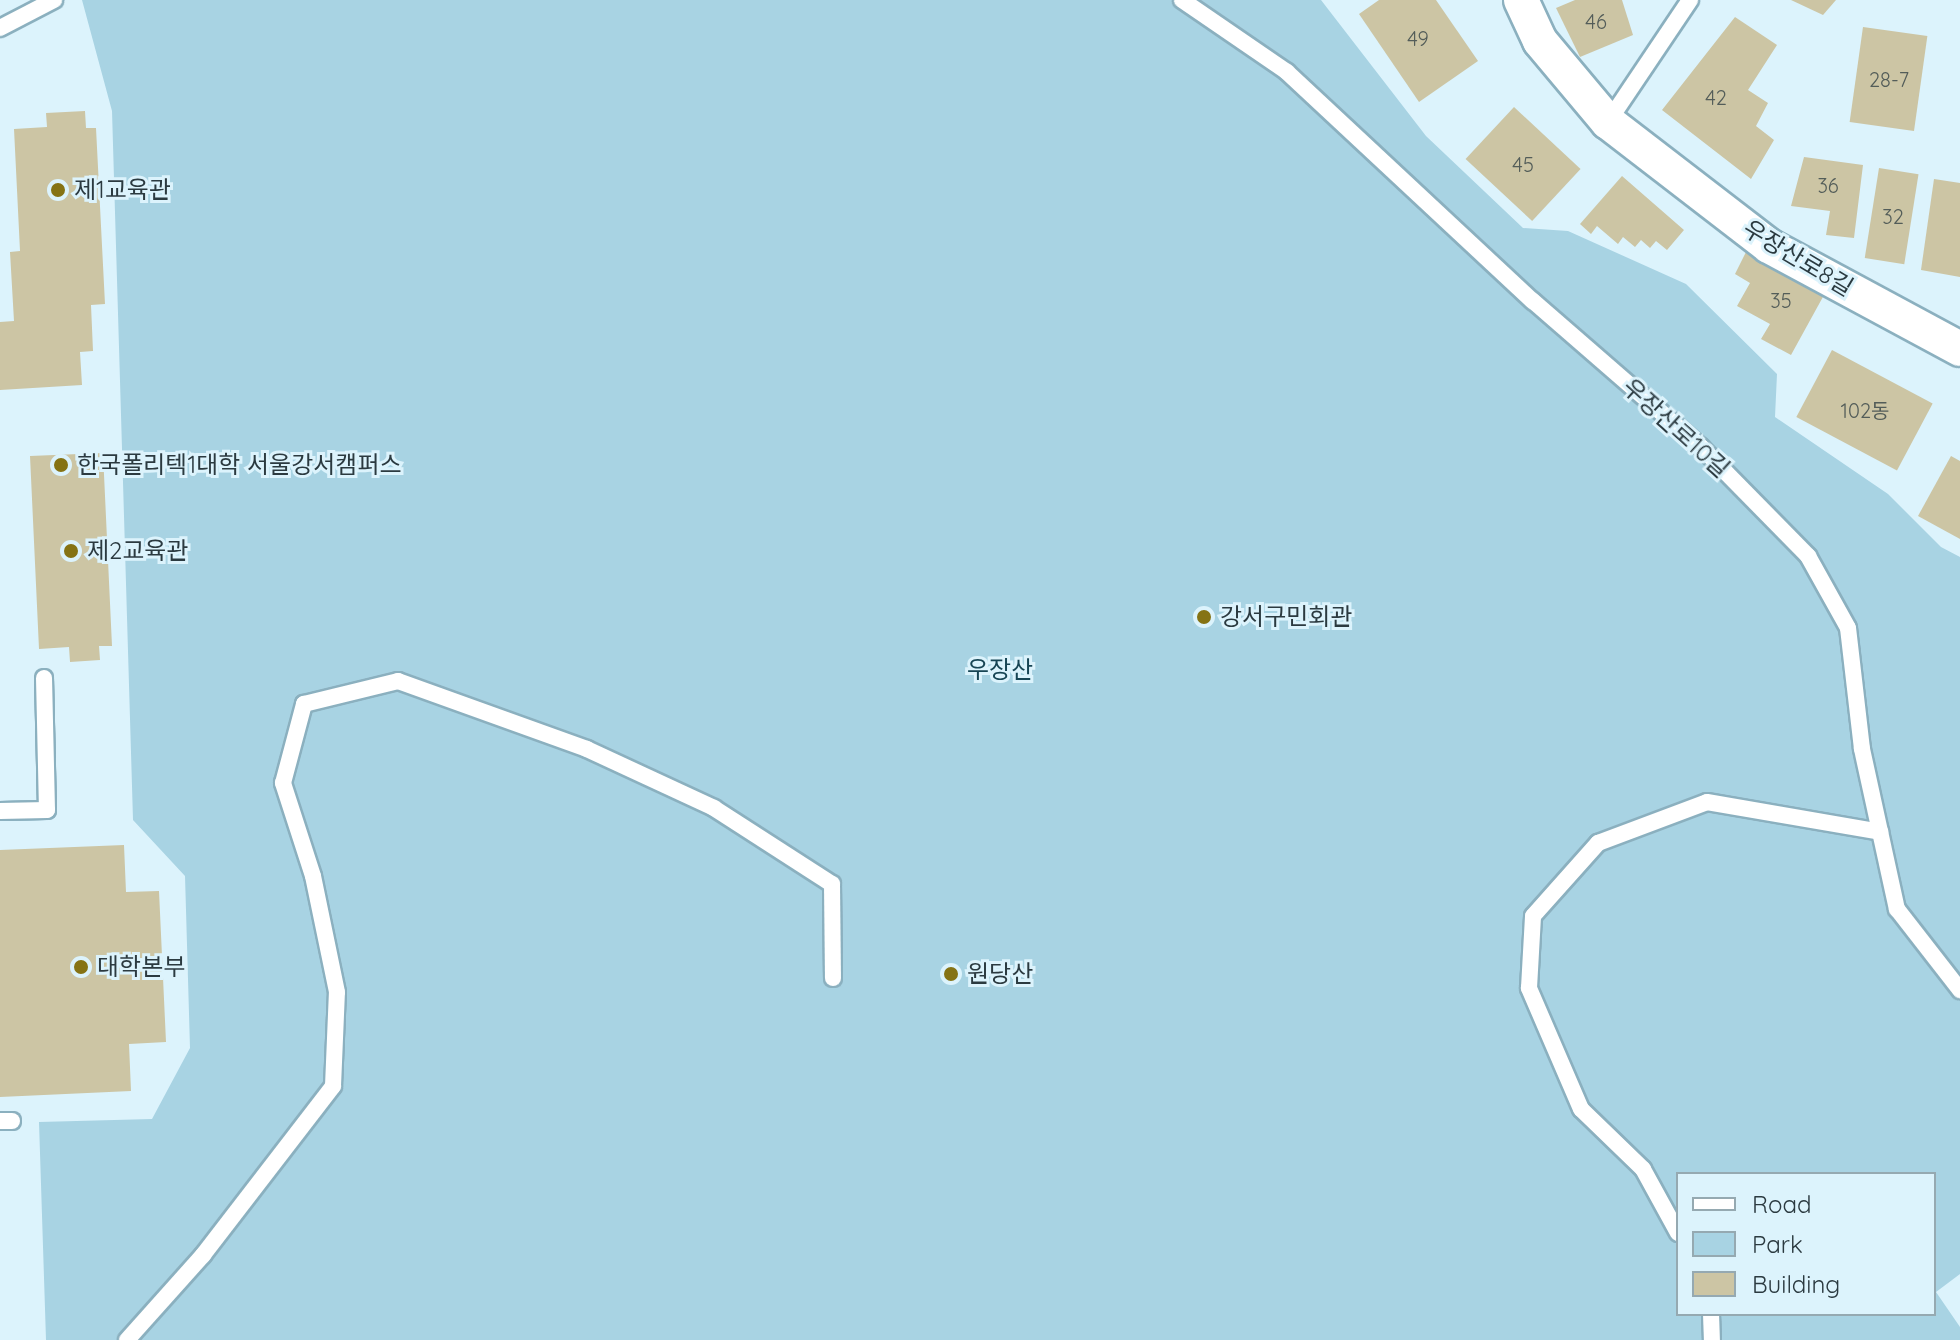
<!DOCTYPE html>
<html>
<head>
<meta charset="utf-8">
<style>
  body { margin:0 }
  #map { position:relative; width:1960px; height:1340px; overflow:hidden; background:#dcf3fc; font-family:Quicksand,"Noto Sans KR",sans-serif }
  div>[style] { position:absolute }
  .green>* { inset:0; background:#a8d3e3 }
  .building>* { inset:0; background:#ccc5a4; transform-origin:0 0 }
  .roads { filter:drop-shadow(2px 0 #8bb0bf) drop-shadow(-2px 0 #8bb0bf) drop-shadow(0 2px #8bb0bf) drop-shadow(0 -2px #8bb0bf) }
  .service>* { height:16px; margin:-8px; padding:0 8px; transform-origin:8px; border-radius:8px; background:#fff }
  .minor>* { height:34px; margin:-17px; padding:0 17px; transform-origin:17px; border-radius:17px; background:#fff }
  .dots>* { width:22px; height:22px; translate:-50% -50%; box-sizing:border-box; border:4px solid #dcf3fc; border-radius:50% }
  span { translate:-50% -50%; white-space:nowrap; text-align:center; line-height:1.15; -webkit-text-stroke:6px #dcf3fc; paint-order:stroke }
  .number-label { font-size:20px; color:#535d59 }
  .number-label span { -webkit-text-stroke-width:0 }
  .poi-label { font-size:24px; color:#2b3a40 }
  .left { translate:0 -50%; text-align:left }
  .street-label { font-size:24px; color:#2b3a40 }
  .park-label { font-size:24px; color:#174554 }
  .legend { position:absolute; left:1676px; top:1172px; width:260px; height:144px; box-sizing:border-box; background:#dcf3fc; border:2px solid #95a9b1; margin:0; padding:10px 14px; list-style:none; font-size:24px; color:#2b3a40 }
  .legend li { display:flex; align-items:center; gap:16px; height:40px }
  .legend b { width:40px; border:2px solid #95a9b1 }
</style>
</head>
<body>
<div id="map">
  <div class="green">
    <div style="clip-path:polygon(evenodd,82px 0,1321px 0,1426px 136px,1523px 228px,1568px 231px,1686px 284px,1777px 374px,1775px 417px,1888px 494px,1941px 547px,1960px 557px,1960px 1274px,1936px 1292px,1960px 1327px,1960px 1340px,46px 1340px,39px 1122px,152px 1119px,190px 1048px,185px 876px,133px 820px,112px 111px,82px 0,1678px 1174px,1934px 1174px,1934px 1314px,1678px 1314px,1678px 1174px)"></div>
  </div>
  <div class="building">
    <div style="clip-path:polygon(1379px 0,1436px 0,1478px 61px,1419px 102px,1359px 14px)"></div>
    <div style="clip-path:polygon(1575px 0,1622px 0,1633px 35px,1580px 57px,1556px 8px)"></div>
    <div style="clip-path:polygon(1791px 0,1836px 0,1823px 15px)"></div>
    <div style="clip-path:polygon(1735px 17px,1777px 45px,1748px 90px,1768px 103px,1756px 126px,1774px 140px,1751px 179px,1662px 110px)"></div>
    <div style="left:1863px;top:27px;width:65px;height:96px;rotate:8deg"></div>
    <div style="left:1514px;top:107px;width:91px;height:71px;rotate:43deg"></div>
    <div style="clip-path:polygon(85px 111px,86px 128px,96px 128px,105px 304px,91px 305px,93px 351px,80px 352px,82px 385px,0 390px,0 322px,14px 321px,10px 252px,20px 251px,14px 129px,47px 127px,46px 113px)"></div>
    <div style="clip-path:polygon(1804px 157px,1863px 165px,1854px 238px,1826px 235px,1830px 211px,1791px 206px)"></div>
    <div style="left:1879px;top:168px;width:40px;height:91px;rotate:9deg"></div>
    <div style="clip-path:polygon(1622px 176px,1684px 230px,1667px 250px,1656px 241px,1650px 248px,1641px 240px,1635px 247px,1623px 237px,1618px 244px,1597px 226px,1591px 234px,1580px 224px)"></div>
    <div style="clip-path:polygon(1934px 179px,1960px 183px,1960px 277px,1921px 270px)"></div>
    <div style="clip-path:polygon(1746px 252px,1824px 295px,1791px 355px,1761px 339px,1770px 324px,1737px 306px,1750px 283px,1735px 274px)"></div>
    <div style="left:1832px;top:350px;width:114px;height:76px;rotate:28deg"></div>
    <div style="clip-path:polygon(103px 453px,112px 646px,99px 646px,100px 660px,70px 662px,69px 647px,39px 649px,30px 456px)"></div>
    <div style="clip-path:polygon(1951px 456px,1960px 461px,1960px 539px,1918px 516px)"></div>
    <div style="clip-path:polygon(124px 845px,126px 892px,159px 891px,166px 1042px,129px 1044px,131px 1091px,0 1097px,0 850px)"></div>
  </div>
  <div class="roads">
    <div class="service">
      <div style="left:1182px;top:0;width:127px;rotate:34.4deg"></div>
      <div style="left:1287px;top:72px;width:336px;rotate:43deg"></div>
      <div style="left:1533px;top:301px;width:223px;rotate:41deg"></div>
      <div style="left:1701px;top:447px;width:153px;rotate:45.5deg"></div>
      <div style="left:1808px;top:556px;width:82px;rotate:60.9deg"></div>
      <div style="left:1848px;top:628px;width:122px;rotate:83.4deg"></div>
      <div style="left:1862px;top:749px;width:164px;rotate:77.7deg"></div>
      <div style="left:1897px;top:909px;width:103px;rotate:52.1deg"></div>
      <div style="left:0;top:28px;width:61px;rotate:-27.4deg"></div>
      <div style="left:1608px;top:122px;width:147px;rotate:-56.1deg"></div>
      <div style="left:0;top:811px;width:47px;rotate:-1.2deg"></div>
      <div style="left:47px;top:810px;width:132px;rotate:-91.3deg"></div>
      <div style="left:0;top:1121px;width:12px"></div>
      <div style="left:1678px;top:1233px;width:73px;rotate:-118.7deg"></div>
      <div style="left:1643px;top:1169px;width:86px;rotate:-135.9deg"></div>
      <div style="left:1581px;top:1109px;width:132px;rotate:-113.3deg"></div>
      <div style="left:1529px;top:988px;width:72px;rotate:-86.8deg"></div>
      <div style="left:1533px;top:916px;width:98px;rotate:-48.3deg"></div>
      <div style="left:1598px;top:843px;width:116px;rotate:-20.6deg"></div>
      <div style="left:1707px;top:802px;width:176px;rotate:9.8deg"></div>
      <div style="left:1711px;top:1314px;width:26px;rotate:88deg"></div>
      <div style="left:127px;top:1340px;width:114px;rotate:-48.2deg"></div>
      <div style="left:203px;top:1255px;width:213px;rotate:-52.4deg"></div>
      <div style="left:333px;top:1086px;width:94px;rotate:-87.6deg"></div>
      <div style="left:337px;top:992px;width:118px;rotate:-101.7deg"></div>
      <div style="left:313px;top:876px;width:98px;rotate:-107.9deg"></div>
      <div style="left:283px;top:783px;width:82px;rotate:-75.1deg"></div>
      <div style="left:304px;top:704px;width:97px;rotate:-13.7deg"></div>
      <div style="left:398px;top:681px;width:201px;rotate:19.8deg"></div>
      <div style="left:587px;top:749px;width:140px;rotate:24.9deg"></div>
      <div style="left:714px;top:808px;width:140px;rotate:32.8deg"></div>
      <div style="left:832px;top:884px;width:94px;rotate:89.4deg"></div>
    </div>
    <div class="minor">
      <div style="left:1521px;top:0;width:45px;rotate:65.1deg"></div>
      <div style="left:1540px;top:41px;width:106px;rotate:50deg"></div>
      <div style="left:1608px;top:122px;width:203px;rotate:37.6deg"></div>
      <div style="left:1769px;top:246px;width:217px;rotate:28.3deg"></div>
    </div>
  </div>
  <div class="dots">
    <div style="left:58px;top:190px;background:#857314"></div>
    <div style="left:61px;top:465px;background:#857314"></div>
    <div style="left:71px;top:551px;background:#857314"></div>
    <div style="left:1204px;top:617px;background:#857314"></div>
    <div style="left:81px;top:967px;background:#857314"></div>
    <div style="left:951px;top:974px;background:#857314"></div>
  </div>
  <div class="number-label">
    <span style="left:1596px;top:21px">46</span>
    <span style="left:1418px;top:38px">49</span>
    <span style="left:1889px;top:79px">28-7</span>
    <span style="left:1716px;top:97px">42</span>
    <span style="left:1523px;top:164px">45</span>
    <span style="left:1828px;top:185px">36</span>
    <span style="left:1893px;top:216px">32</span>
    <span style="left:1781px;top:300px">35</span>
    <span style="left:1865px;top:410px">102동</span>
  </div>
  <div class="poi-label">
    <span class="left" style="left:74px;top:190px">제1교육관</span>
    <span class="left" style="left:77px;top:465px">한국폴리텍1대학 서울강서캠퍼스</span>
    <span class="left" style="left:87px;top:551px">제2교육관</span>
    <span class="left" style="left:1220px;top:617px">강서구민회관</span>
    <span class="left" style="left:97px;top:967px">대학본부</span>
    <span class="left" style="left:967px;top:974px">원당산</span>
  </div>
  <div class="street-label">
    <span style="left:1798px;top:258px;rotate:31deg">우장산로8길</span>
    <span style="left:1676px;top:428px;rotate:42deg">우장산로10길</span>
  </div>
  <div class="park-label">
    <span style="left:1000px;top:670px">우장산</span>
  </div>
  <ul class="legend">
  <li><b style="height:10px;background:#fff"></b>Road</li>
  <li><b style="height:22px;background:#a8d3e3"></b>Park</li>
  <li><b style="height:22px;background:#ccc5a4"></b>Building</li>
  </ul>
</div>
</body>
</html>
